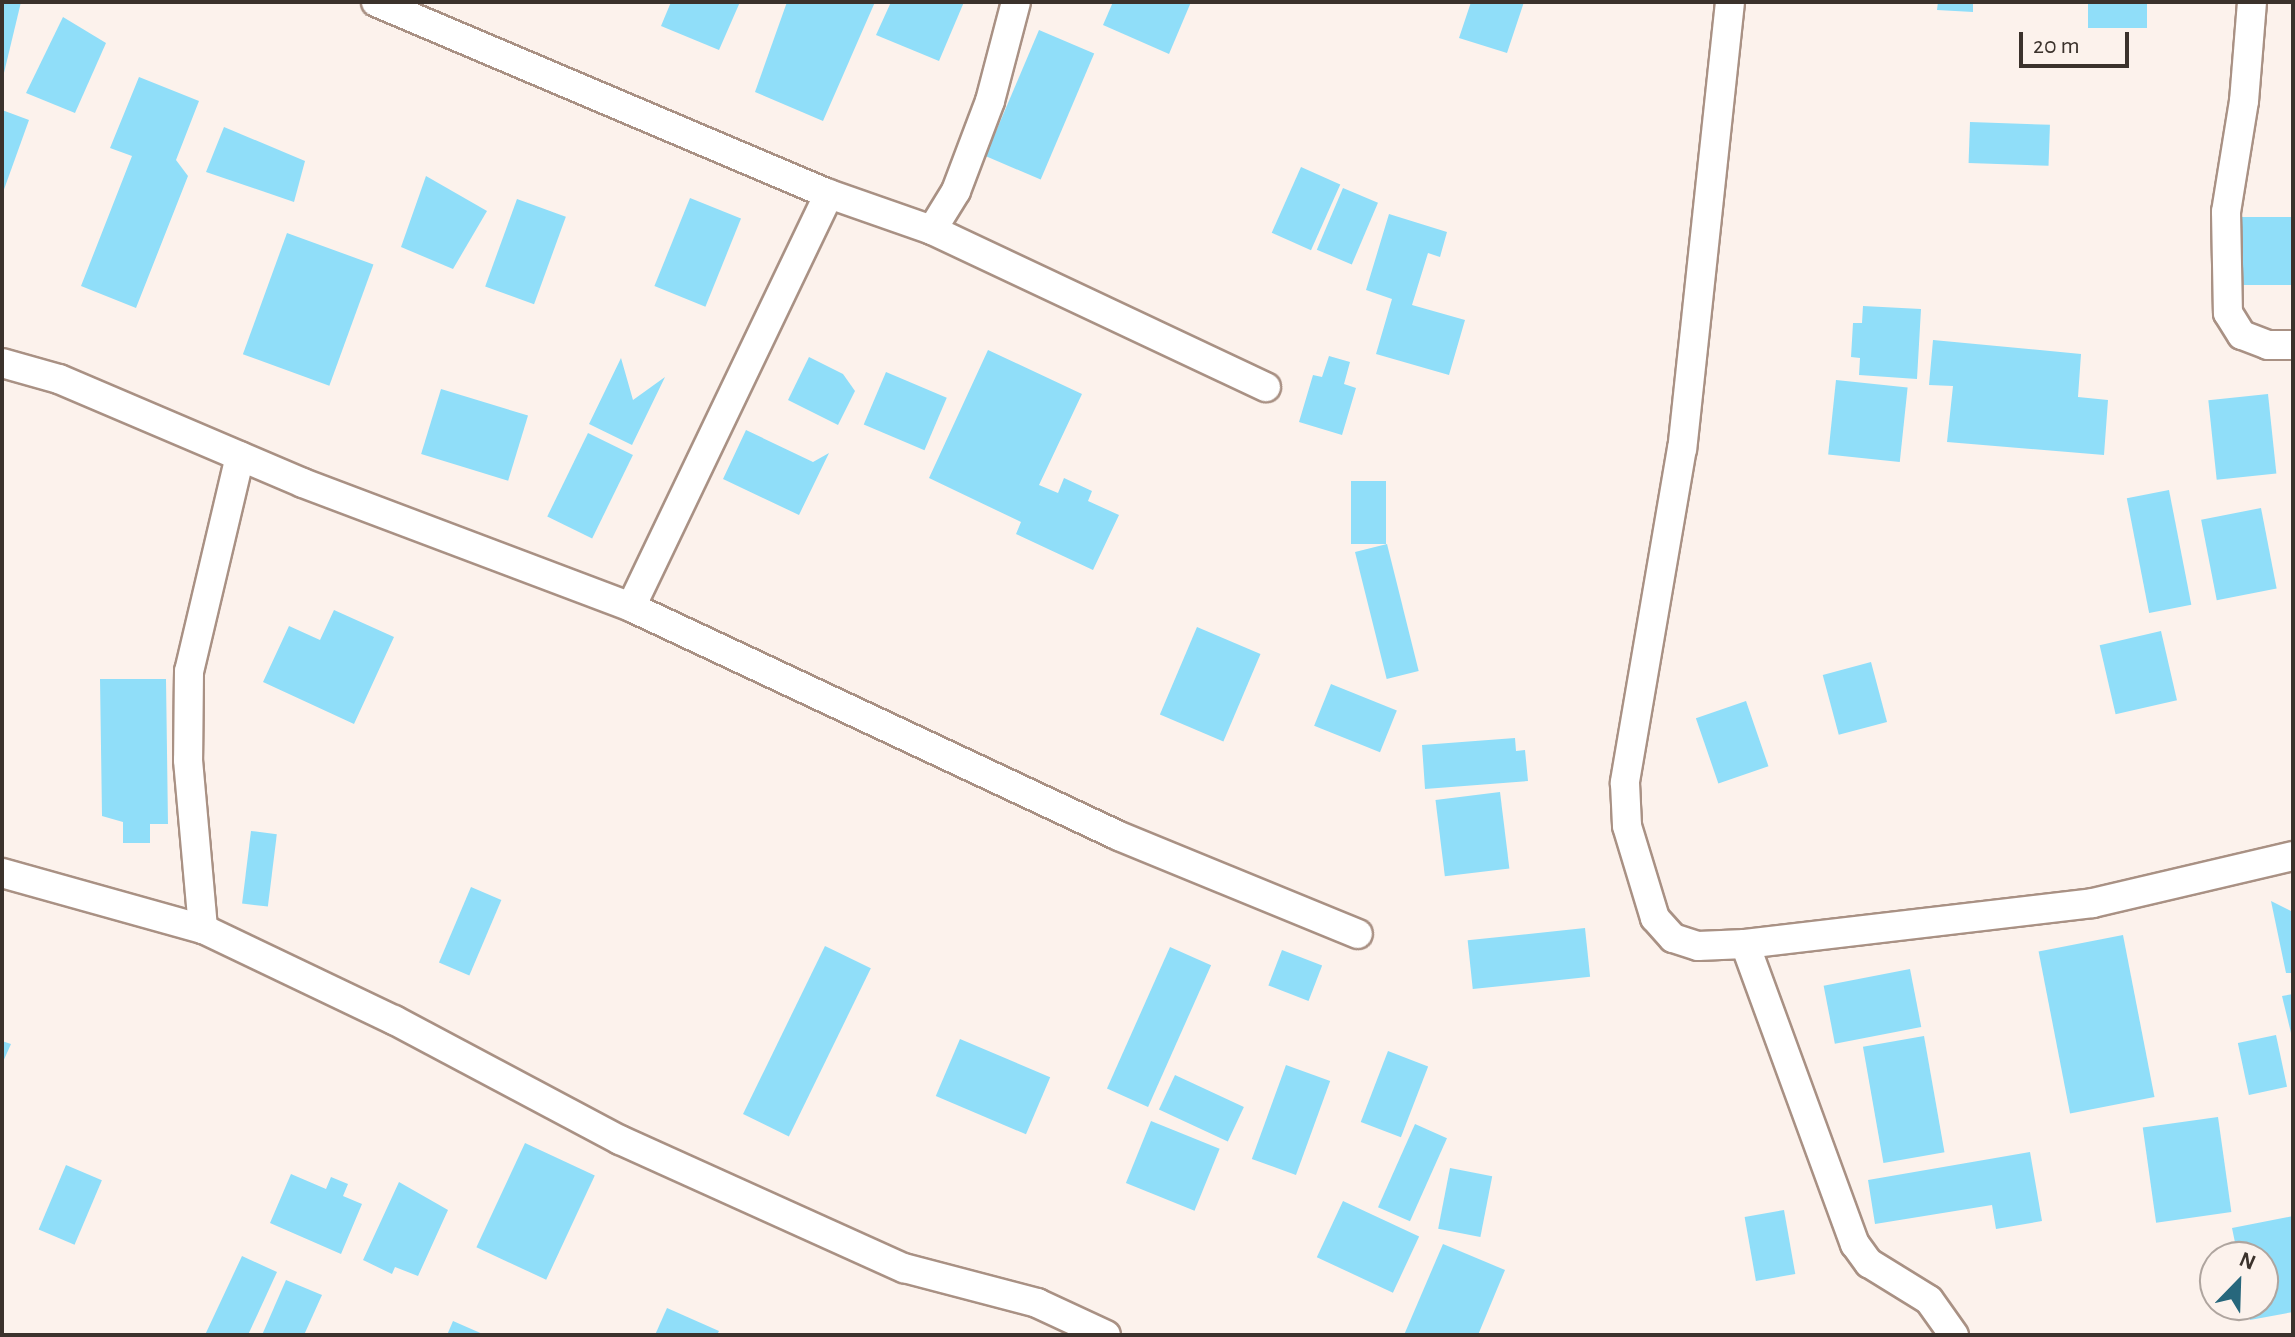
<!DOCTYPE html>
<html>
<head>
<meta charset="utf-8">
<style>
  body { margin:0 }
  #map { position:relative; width:2295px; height:1337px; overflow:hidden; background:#fcf2ec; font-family:"Alegreya Sans",sans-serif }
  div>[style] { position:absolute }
  .building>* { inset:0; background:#90def9; transform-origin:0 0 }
  .roads { filter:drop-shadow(2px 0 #a99184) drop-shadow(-2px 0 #a99184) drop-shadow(0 2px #a99184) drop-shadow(0 -2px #a99184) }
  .minor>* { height:28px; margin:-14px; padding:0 14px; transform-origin:14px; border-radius:14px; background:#fff }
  span { translate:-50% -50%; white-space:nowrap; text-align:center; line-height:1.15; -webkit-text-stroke:7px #fcf2ec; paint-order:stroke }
  .frame { position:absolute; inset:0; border:4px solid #3b322c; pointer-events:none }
  .north { position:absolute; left:2199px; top:1241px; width:80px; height:80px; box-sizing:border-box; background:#fcf2ec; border:2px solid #afa59f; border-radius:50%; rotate:23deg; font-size:22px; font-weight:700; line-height:32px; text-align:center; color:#3b322c }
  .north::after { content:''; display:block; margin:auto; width:28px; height:36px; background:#27677c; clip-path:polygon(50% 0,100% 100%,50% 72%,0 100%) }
  .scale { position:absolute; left:2019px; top:32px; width:110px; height:36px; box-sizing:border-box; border:4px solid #3b322c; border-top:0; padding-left:10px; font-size:24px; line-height:28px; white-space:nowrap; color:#3b322c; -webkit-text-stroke:6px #fcf2ec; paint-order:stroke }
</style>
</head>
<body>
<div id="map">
  <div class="building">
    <div style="clip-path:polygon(2px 2px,21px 2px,3px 77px,2px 77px)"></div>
    <div style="clip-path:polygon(671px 2px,740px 2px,719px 50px,661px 26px)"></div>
    <div style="clip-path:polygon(787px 2px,875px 2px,823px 121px,755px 92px)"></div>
    <div style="clip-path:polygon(891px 2px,964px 2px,939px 61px,876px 35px)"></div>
    <div style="clip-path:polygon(1113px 2px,1191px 2px,1169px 54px,1103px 25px)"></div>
    <div style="clip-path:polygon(1471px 2px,1524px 2px,1507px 53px,1459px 38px)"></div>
    <div style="clip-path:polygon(1938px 2px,1973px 2px,1973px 12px,1937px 10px)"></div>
    <div style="left:2088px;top:2px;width:59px;height:26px"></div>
    <div style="clip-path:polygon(63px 17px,106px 43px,75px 113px,26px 93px)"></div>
    <div style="left:1039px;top:30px;width:60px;height:137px;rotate:23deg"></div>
    <div style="clip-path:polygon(139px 77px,199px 101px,176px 160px,188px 176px,136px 308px,81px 286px,132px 156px,110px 148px)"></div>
    <div style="clip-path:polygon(2px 110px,29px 120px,2px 195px)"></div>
    <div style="left:1970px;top:122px;width:80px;height:41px;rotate:2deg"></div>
    <div style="clip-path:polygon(224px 127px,305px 161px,294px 202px,206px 172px)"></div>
    <div style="left:1301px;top:167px;width:43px;height:72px;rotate:24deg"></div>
    <div style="clip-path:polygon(426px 176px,487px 211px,453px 269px,401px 247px)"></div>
    <div style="left:1343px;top:188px;width:38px;height:67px;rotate:23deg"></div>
    <div style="left:690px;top:198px;width:55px;height:95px;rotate:22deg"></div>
    <div style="left:517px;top:199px;width:52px;height:93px;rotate:20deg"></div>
    <div style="clip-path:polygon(1389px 214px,1447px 232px,1440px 257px,1428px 253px,1412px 305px,1465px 320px,1449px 375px,1376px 354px,1392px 299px,1366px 290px)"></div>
    <div style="left:2293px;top:217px;width:68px;height:54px;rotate:90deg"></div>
    <div style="left:287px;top:233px;width:92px;height:129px;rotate:20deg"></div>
    <div style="clip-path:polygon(1863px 306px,1921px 309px,1917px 379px,1859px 375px,1860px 358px,1851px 357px,1853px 323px,1862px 323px)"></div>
    <div style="clip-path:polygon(1933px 340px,2081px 354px,2078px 397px,2108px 400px,2104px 455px,1947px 442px,1953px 386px,1929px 385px)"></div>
    <div style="clip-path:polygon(988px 350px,1082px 394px,1039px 485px,1058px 493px,1064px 478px,1092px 491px,1088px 501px,1119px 515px,1093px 570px,1016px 534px,1021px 522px,929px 478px)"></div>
    <div style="clip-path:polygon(1329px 356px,1350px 362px,1344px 384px,1356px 388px,1342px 435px,1299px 422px,1313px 375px,1322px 377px)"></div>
    <div style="clip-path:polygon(809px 357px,843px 374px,855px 391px,838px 425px,788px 400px)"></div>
    <div style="clip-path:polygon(621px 358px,633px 400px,665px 377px,632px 445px,589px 424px)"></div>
    <div style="left:886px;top:372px;width:66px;height:57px;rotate:23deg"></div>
    <div style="left:1836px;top:380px;width:72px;height:75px;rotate:6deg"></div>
    <div style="left:441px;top:389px;width:91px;height:68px;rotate:17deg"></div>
    <div style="left:2268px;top:394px;width:80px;height:60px;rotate:84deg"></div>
    <div style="clip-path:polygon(746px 430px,813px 462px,829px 453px,799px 515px,723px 479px)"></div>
    <div style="left:588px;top:433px;width:50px;height:93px;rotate:26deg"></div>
    <div style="left:1351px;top:481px;width:35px;height:63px"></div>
    <div style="left:2169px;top:490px;width:117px;height:43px;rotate:79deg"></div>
    <div style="left:2261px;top:508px;width:82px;height:61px;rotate:79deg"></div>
    <div style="left:1387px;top:544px;width:131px;height:33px;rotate:76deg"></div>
    <div style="clip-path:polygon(334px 610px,394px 637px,354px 724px,263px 682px,289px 626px,320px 640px)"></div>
    <div style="left:1197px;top:627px;width:69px;height:95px;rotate:23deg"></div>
    <div style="left:2161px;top:631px;width:71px;height:63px;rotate:77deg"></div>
    <div style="left:1871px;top:662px;width:62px;height:50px;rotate:75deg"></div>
    <div style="clip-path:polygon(100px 679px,166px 679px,168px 824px,150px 824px,150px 843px,123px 843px,123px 822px,102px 816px)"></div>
    <div style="left:1331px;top:684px;width:71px;height:45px;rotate:22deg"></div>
    <div style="left:1746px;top:701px;width:69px;height:53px;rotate:71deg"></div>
    <div style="clip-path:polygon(1515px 738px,1516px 751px,1525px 750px,1528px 781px,1425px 789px,1422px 745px)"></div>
    <div style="left:1500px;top:792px;width:77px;height:65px;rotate:83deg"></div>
    <div style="left:251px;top:831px;width:26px;height:73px;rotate:7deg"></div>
    <div style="left:471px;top:887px;width:33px;height:82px;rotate:23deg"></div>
    <div style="clip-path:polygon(2271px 901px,2293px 912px,2293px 973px,2286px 973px)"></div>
    <div style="left:1585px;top:928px;width:49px;height:118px;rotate:84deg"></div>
    <div style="left:2123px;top:935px;width:165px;height:86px;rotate:79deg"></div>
    <div style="left:825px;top:946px;width:51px;height:187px;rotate:26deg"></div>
    <div style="left:1170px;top:947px;width:45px;height:155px;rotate:24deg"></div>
    <div style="left:1282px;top:950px;width:43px;height:38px;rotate:21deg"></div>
    <div style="left:1910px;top:969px;width:59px;height:88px;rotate:79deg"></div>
    <div style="clip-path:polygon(2293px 994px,2293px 1037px,2292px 1037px,2282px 996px)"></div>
    <div style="left:2276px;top:1035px;width:53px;height:39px;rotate:78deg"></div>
    <div style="left:1924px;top:1036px;width:118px;height:62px;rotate:80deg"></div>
    <div style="left:960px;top:1039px;width:98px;height:62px;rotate:23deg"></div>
    <div style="clip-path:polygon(2px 1041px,11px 1044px,2px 1064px)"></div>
    <div style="left:1388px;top:1051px;width:43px;height:76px;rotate:21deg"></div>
    <div style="left:1286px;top:1065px;width:47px;height:100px;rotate:20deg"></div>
    <div style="left:1175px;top:1075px;width:76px;height:38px;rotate:25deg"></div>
    <div style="left:2218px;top:1117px;width:96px;height:76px;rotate:82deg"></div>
    <div style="left:1151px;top:1121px;width:74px;height:67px;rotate:22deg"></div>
    <div style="left:1415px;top:1124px;width:35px;height:91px;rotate:24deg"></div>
    <div style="left:525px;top:1143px;width:77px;height:115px;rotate:25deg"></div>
    <div style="clip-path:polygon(2030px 1152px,2042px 1221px,1996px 1229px,1992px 1205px,1875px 1224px,1868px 1180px)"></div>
    <div style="left:66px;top:1165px;width:39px;height:70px;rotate:23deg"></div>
    <div style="left:1450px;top:1168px;width:43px;height:62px;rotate:11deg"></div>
    <div style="clip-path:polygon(291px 1174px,326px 1189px,331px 1177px,348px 1184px,343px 1196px,362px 1204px,341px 1254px,270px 1223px)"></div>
    <div style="clip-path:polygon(399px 1182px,448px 1210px,418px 1276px,395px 1267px,392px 1274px,363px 1260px)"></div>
    <div style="left:1343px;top:1201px;width:84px;height:62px;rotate:25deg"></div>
    <div style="left:1784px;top:1210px;width:65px;height:40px;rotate:80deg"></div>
    <div style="clip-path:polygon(2293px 1216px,2293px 1312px,2250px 1320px,2247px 1305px,2263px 1305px,2263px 1257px,2238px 1257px,2232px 1228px)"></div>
    <div style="clip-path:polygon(1443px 1244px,1505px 1270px,1478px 1335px,1404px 1335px)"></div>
    <div style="clip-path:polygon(242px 1256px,277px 1272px,248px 1335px,205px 1335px)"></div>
    <div style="clip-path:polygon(286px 1280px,322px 1295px,304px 1335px,262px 1335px)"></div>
    <div style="clip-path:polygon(667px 1308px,719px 1331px,717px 1335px,655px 1335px)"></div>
    <div style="clip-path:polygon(453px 1321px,485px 1335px,447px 1335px)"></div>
  </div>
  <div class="roads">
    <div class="minor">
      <div style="left:376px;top:2px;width:492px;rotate:23deg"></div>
      <div style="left:829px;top:194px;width:109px;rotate:19.3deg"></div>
      <div style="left:932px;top:230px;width:369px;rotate:25.2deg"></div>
      <div style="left:1730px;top:2px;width:449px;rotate:96.1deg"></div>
      <div style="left:1682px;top:448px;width:340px;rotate:99.7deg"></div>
      <div style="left:1625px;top:783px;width:43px;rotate:87.3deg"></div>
      <div style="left:1627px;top:826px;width:96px;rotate:73.1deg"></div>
      <div style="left:1655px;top:918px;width:27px;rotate:48deg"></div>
      <div style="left:1673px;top:938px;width:26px;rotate:18deg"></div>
      <div style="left:1698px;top:946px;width:47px;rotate:-2.4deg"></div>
      <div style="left:1745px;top:944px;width:350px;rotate:-6.7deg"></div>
      <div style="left:2093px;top:903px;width:205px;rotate:-13.2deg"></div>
      <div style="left:2252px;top:2px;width:99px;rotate:94.6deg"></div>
      <div style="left:2244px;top:101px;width:112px;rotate:99.2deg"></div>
      <div style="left:2226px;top:212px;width:101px;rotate:88.9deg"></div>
      <div style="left:2228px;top:313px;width:26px;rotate:58deg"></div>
      <div style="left:2242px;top:335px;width:28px;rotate:21deg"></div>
      <div style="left:2268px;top:345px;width:25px"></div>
      <div style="left:932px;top:230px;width:46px;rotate:-58.4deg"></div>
      <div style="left:956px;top:191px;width:96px;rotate:-69.3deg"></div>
      <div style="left:990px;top:101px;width:102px;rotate:-75.3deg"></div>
      <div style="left:2px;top:363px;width:59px;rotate:15.7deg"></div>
      <div style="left:59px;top:379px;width:265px;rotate:23.1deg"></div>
      <div style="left:303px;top:483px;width:351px;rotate:20.7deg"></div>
      <div style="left:631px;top:607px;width:458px;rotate:-64.4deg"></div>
      <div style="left:240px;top:456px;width:221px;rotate:103.3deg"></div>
      <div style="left:189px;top:671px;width:89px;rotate:90.6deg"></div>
      <div style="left:188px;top:760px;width:170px;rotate:84.9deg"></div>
      <div style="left:203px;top:929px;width:212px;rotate:25.5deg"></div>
      <div style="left:394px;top:1020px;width:256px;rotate:28deg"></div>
      <div style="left:620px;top:1140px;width:312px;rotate:24.3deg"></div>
      <div style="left:904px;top:1268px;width:138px;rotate:14.7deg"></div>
      <div style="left:1037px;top:1303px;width:76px;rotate:24.9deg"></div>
      <div style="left:631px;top:607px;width:539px;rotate:25.14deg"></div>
      <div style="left:1119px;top:836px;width:258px;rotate:22.3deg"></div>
      <div style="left:2px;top:873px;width:209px;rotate:15.6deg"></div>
      <div style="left:1745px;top:944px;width:320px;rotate:69.9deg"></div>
      <div style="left:1855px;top:1244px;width:24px;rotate:54deg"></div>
      <div style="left:1869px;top:1263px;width:70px;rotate:31.7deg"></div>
      <div style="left:1929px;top:1300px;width:43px;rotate:54.5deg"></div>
    </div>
  </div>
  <div class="frame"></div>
  <div class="north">N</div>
  <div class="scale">20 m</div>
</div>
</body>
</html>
